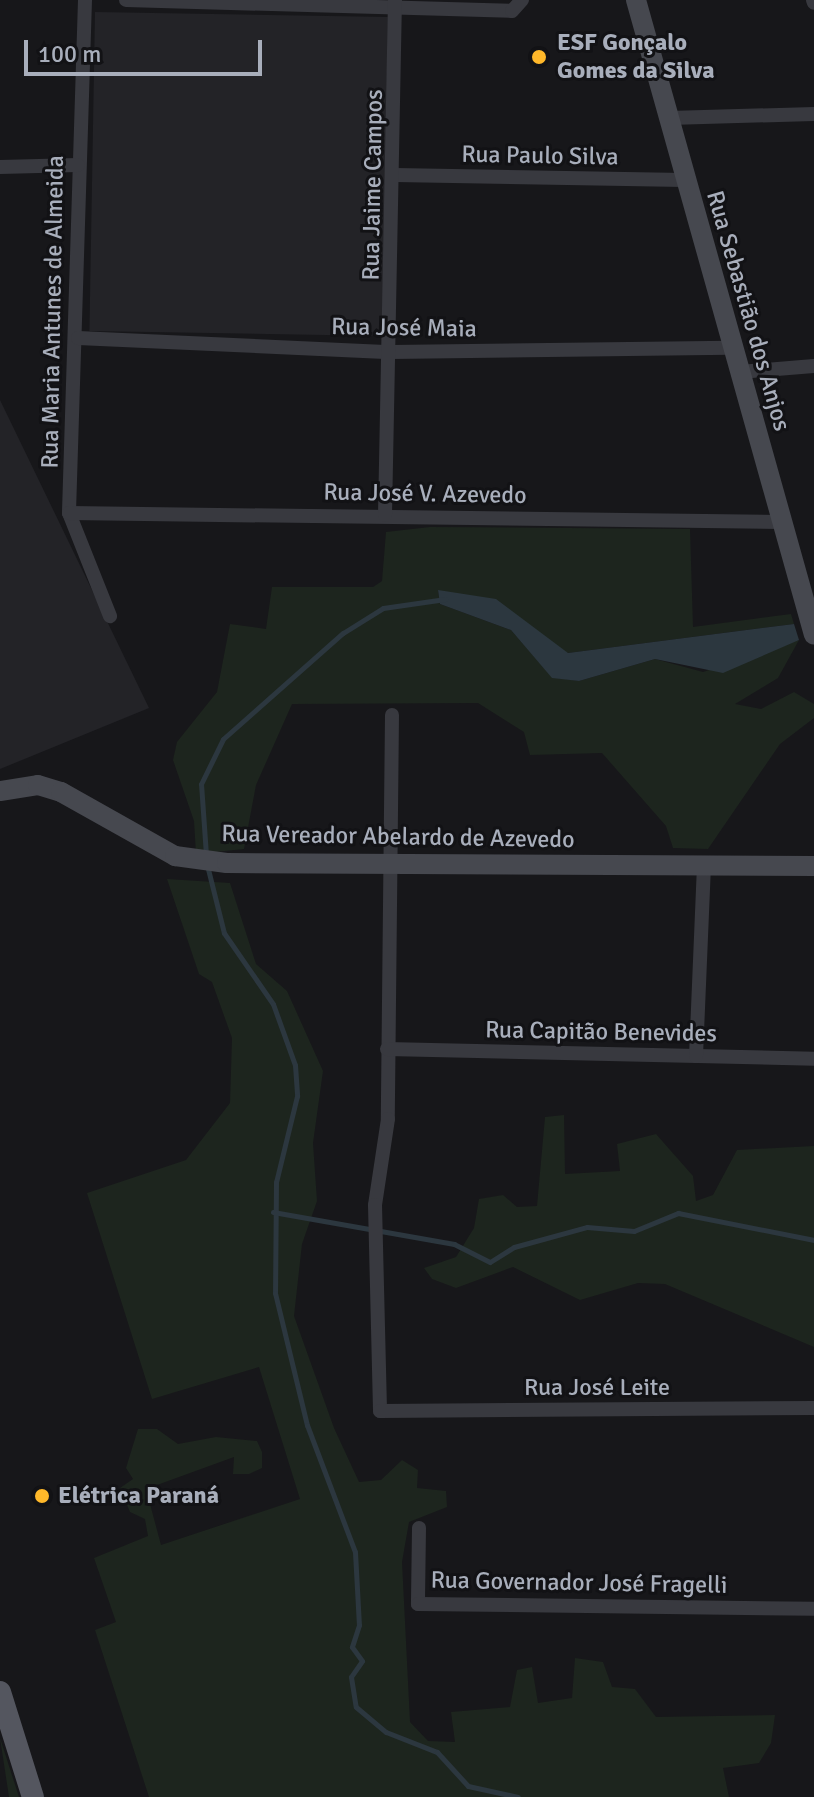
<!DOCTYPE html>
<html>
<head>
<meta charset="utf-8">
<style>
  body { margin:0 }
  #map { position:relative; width:814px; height:1797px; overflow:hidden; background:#17171a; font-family:Signika,sans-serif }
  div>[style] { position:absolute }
  .built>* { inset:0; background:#232327; transform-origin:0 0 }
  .green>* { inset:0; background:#1d251e }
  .water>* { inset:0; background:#2c373f }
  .stream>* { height:5px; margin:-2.5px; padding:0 2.5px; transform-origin:2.5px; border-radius:2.5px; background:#2c373f }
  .street>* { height:14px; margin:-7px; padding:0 7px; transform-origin:7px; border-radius:7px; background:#38393f }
  .secondary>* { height:20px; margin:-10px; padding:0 10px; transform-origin:10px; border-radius:10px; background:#46484f }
  .primary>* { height:22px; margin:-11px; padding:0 11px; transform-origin:11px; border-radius:11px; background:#54565f }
  .dots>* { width:22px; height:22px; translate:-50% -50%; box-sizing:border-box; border:4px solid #121215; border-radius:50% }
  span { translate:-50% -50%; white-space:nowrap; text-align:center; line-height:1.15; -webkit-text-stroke:6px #121215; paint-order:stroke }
  .poi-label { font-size:24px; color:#a8aebb; font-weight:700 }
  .left { translate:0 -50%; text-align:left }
  .street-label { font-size:24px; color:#a8aebb }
  .scale { position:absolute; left:24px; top:40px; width:238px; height:36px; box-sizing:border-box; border:4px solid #a8aebb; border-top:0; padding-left:10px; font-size:24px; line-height:28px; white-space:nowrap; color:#a8aebb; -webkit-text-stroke:6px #121215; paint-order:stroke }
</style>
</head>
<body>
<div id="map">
  <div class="built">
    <div style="left:95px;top:12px;width:293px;height:319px;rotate:1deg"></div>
    <div style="clip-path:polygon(0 400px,149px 708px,0 769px)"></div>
  </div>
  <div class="green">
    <div style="clip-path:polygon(430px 527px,690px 529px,693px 627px,791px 614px,794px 624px,568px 653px,438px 590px,440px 604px,511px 630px,552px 677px,579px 681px,655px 659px,703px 672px,799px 640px,778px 678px,735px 704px,761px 709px,794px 692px,814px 704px,814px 718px,780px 744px,708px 849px,673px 848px,666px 826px,602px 753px,530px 755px,524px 732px,478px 703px,292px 704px,256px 785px,244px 849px,196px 854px,194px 821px,173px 760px,177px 742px,217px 692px,230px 624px,266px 629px,272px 587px,373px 587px,382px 581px,386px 532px)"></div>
    <div style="clip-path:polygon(167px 879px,230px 883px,256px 964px,287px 991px,323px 1071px,313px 1143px,317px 1201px,302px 1244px,294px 1316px,334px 1428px,359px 1482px,381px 1480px,402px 1460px,418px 1470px,417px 1488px,446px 1491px,447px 1507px,409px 1522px,402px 1562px,410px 1722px,428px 1741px,455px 1742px,451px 1712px,510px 1707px,517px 1670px,532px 1667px,538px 1703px,572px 1698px,575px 1658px,603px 1662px,612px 1687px,635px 1689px,656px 1717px,775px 1715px,771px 1743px,759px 1763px,723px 1768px,729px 1797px,149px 1797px,95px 1630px,116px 1622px,94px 1558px,148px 1536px,145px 1519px,130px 1512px,120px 1488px,133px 1479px,126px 1468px,138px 1429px,157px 1429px,178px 1444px,216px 1437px,257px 1441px,262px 1452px,262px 1468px,249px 1474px,233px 1474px,234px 1457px,146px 1489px,161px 1545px,300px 1499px,259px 1367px,152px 1399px,87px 1193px,186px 1160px,230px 1103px,232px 1038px,212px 982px,199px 974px)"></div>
    <div style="clip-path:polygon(564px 1115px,565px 1174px,620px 1171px,617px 1144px,656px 1134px,693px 1176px,696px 1201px,713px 1195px,737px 1150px,814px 1146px,814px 1347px,665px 1284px,638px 1283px,580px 1300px,513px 1267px,456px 1288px,432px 1279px,424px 1268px,456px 1257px,474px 1228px,479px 1199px,503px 1195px,517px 1207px,537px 1206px,545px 1117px)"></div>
    <div style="clip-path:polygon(0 1738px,19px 1797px,9px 1797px)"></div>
  </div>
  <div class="water">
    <div style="clip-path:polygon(438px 590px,496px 599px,568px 653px,794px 624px,799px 640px,723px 673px,655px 659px,579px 681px,552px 678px,511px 630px,440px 604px)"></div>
  </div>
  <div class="stream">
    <div style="left:206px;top:855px;width:71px;rotate:-94deg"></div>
    <div style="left:201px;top:784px;width:50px;rotate:-63.9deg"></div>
    <div style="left:223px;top:739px;width:160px;rotate:-41.5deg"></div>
    <div style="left:343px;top:633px;width:47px;rotate:-32deg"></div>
    <div style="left:383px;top:608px;width:63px;rotate:-8.3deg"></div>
    <div style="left:207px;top:865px;width:70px;rotate:76deg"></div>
    <div style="left:224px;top:933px;width:86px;rotate:55.4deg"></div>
    <div style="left:273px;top:1004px;width:65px;rotate:70.2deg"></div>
    <div style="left:295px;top:1065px;width:31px;rotate:86deg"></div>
    <div style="left:297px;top:1096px;width:89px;rotate:103.7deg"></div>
    <div style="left:276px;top:1182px;width:111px;rotate:90.5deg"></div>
    <div style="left:275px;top:1293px;width:136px;rotate:76.4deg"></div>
    <div style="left:307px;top:1425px;width:136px;rotate:69.3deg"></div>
    <div style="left:355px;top:1552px;width:73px;rotate:86.9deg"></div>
    <div style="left:359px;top:1625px;width:23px;rotate:108deg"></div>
    <div style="left:352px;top:1647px;width:17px;rotate:54deg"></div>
    <div style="left:362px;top:1661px;width:19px;rotate:125deg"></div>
    <div style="left:351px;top:1677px;width:30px;rotate:81deg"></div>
    <div style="left:356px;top:1707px;width:39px;rotate:40deg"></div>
    <div style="left:386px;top:1732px;width:55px;rotate:21.4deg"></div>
    <div style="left:437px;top:1752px;width:46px;rotate:47.6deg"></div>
    <div style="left:468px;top:1786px;width:51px;rotate:12.4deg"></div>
    <div style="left:273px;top:1212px;width:184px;rotate:10deg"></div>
    <div style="left:454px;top:1244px;width:40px;rotate:26.6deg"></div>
    <div style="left:490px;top:1262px;width:28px;rotate:-32deg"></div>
    <div style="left:514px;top:1247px;width:76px;rotate:-15.3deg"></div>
    <div style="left:587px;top:1227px;width:47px;rotate:4.9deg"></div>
    <div style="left:634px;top:1231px;width:48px;rotate:-22.2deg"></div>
    <div style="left:678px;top:1213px;width:139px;rotate:11.2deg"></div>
  </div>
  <div class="street">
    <div style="left:85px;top:0;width:513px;rotate:91.79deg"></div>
    <div style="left:69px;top:513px;width:111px;rotate:68.3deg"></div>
    <div style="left:126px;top:0;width:386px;rotate:1.6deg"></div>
    <div style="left:512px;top:11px;width:15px;rotate:-48deg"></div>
    <div style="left:813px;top:0;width:3px;rotate:72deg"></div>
    <div style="left:669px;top:118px;width:145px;rotate:-1.6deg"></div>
    <div style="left:0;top:167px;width:78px;rotate:-1.5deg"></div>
    <div style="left:395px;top:175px;width:289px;rotate:1deg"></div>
    <div style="left:78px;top:338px;width:313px;rotate:2.6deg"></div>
    <div style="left:391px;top:352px;width:339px;rotate:-0.7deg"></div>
    <div style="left:739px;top:372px;width:75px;rotate:-4.6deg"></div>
    <div style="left:69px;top:513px;width:711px;rotate:0.73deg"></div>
    <div style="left:385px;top:515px;width:515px;rotate:-88.89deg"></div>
    <div style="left:392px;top:715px;width:404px;rotate:90.6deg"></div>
    <div style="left:388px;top:1119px;width:87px;rotate:98.6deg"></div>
    <div style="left:375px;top:1205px;width:206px;rotate:88.6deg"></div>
    <div style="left:380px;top:1411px;width:434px;rotate:-0.4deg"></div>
    <div style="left:387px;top:1049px;width:427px;rotate:1.3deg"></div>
    <div style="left:696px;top:1056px;width:190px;rotate:-87.6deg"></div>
    <div style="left:419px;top:1528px;width:76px;rotate:90.8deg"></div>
    <div style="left:418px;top:1604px;width:396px;rotate:0.7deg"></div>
  </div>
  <div class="secondary">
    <div style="left:636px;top:0;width:659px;rotate:74.34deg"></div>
    <div style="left:0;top:791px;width:38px;rotate:-9deg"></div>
    <div style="left:38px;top:785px;width:24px;rotate:17deg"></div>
    <div style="left:61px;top:792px;width:131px;rotate:29.3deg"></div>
    <div style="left:175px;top:856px;width:52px;rotate:7.7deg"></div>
    <div style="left:227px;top:863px;width:587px;rotate:0.29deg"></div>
  </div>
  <div class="primary">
    <div style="left:0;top:1692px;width:110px;rotate:72.6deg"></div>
  </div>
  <div class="dots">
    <div style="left:539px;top:57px;background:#ffb82a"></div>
    <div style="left:42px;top:1496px;background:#ffb82a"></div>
  </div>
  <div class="poi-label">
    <span class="left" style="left:557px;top:57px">ESF Gonçalo<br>Gomes da Silva</span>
    <span class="left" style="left:58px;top:1496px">Elétrica Paraná</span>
  </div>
  <div class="street-label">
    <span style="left:540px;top:156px;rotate:1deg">Rua Paulo Silva</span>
    <span style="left:373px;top:185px;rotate:-89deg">Rua Jaime Campos</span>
    <span style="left:748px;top:311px;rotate:74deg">Rua Sebastião dos Anjos</span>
    <span style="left:53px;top:312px;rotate:-89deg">Rua Maria Antunes de Almeida</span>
    <span style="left:404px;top:328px;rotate:1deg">Rua José Maia</span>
    <span style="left:425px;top:494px;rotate:1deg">Rua José V. Azevedo</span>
    <span style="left:398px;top:837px;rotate:1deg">Rua Vereador Abelardo de Azevedo</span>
    <span style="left:601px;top:1032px;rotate:1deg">Rua Capitão Benevides</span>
    <span style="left:597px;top:1388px">Rua José Leite</span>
    <span style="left:579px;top:1583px;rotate:1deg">Rua Governador José Fragelli</span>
  </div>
  <div class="scale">100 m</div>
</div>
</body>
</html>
